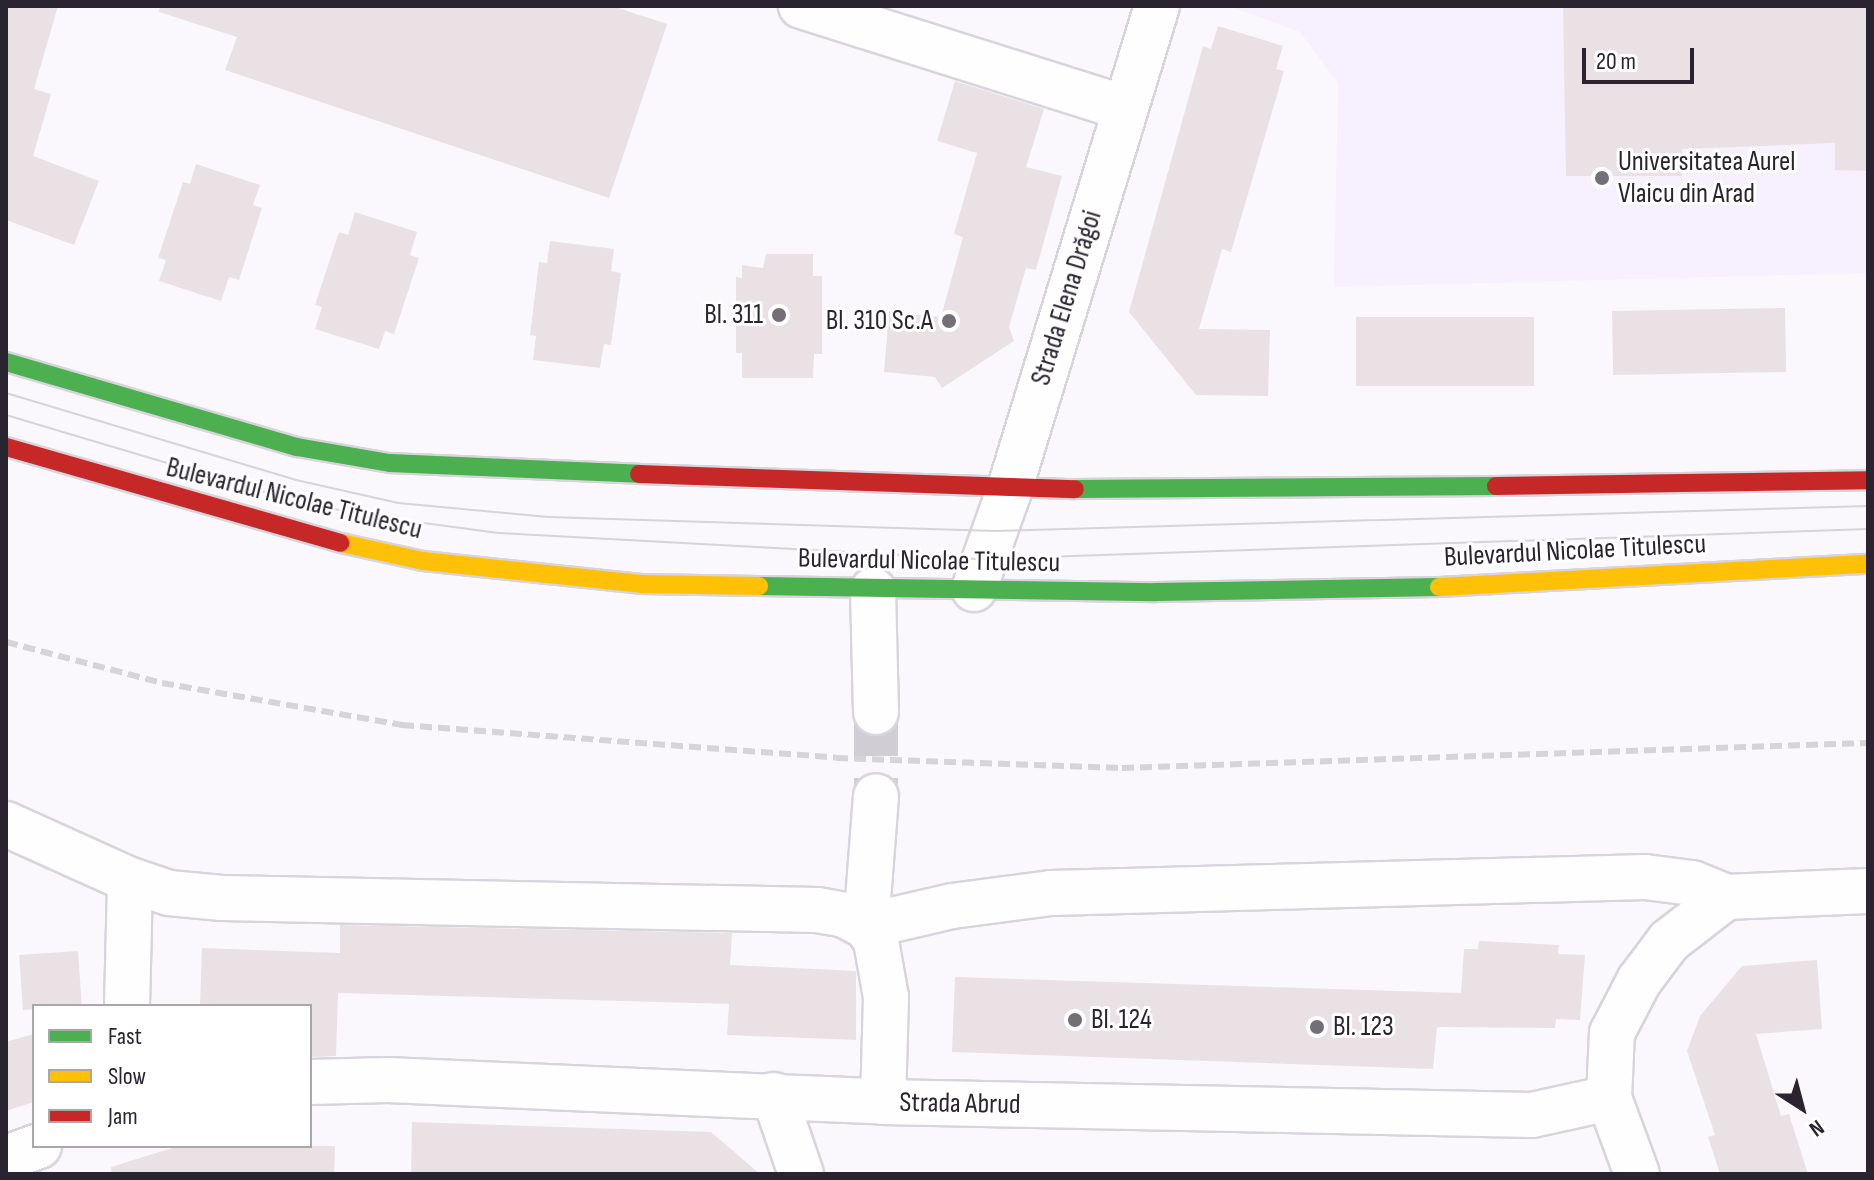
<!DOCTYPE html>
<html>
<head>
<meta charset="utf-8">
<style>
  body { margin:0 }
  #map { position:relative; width:1874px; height:1180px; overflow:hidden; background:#faf8fd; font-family:"Sofia Sans Condensed",sans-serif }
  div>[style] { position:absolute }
  .education>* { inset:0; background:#f7f0fe }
  .building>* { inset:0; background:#eae1e4; transform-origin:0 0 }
  .street-tunnel>* { height:44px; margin-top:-22px; transform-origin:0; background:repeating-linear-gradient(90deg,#d0ced4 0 44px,transparent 0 66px) }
  .roads { filter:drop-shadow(2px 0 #d8d4dc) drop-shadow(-2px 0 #d8d4dc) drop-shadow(0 2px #d8d4dc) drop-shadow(0 -2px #d8d4dc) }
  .street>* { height:44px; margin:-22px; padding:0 22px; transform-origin:22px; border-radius:22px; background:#fefeff }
  .fast>* { height:18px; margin:-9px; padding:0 9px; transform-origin:9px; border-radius:9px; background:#4caf50 }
  .slow>* { height:18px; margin:-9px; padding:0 9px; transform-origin:9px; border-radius:9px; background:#ffc107 }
  .jam>* { height:18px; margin:-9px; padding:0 9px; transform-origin:9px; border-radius:9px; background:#c62828 }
  .tram>* { height:2px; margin:-1px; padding:0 1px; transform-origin:1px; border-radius:1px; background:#d5d4d7 }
  .rail>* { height:6px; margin-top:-3px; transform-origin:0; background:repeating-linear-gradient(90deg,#d5d4d7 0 12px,transparent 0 18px) }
  .dots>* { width:22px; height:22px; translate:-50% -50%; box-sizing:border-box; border:4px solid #fff; border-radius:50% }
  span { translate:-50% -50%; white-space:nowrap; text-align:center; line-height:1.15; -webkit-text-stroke:6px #fff; paint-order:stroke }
  .poi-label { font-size:28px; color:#2a2430 }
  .left { translate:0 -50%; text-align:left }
  .right { translate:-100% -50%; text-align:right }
  .street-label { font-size:28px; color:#2a2430 }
  .frame { position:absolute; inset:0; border:8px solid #2a2430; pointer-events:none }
  .legend { position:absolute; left:32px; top:1004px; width:280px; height:144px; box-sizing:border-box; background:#fff; border:2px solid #aaa7ac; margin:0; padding:10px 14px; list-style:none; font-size:24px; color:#2a2430 }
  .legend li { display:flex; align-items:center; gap:16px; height:40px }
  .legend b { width:40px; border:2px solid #aaa7ac }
  .north { position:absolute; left:1762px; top:1068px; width:80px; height:80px; -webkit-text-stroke:6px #fff; paint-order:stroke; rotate:144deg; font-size:22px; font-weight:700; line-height:32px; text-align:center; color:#2a2430 }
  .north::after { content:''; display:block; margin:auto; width:28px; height:36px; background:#2a2430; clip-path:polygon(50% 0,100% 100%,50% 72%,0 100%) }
  .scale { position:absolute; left:1582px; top:48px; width:112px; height:36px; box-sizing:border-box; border:4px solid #2a2430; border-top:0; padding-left:10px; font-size:24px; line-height:28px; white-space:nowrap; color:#2a2430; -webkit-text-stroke:6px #fff; paint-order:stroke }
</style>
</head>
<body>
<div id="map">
  <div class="education">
    <div style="clip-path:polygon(1229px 6px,1868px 6px,1868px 273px,1334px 287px,1338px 83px,1300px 32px)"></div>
  </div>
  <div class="building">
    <div style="clip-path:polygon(6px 6px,58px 6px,34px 89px,51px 94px,33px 156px,99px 181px,74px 245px,6px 220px)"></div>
    <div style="clip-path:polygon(160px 6px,612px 6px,667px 24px,609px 198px,225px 70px,237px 37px,159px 12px)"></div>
    <div style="clip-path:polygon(1563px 6px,1868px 6px,1868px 171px,1835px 170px,1835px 143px,1682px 149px,1682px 176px,1566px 176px)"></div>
    <div style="clip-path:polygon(1218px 26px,1283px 46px,1276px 69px,1284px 71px,1231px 252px,1222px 249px,1199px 329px,1270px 330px,1268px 396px,1196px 395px,1129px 312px,1203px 46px,1211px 49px)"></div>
    <div style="clip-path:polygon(955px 81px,1044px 109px,1026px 167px,1062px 176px,1036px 270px,1026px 268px,1009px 327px,1014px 341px,942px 388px,935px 377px,884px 372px,889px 312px,941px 317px,963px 237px,954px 234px,977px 153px,937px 141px)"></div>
    <div style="clip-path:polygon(196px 164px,260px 185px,253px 205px,262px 208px,239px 280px,229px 277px,221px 301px,159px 281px,166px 260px,158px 258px,183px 182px,190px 184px)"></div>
    <div style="clip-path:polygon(355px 212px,417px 232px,410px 255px,419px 258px,394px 334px,385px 331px,379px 349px,315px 329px,322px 307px,315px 305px,339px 232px,348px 235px)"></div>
    <div style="clip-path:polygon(550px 241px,614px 249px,611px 271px,621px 273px,611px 345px,604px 344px,600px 368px,533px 360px,536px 336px,530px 335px,539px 262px,547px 263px)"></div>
    <div style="clip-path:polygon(766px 254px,813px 254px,813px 276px,822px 276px,822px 354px,814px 354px,813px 378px,742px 378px,742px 353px,736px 353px,736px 277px,742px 278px,742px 265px,763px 268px)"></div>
    <div style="left:1785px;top:308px;width:64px;height:173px;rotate:89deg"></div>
    <div style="left:1356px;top:317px;width:178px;height:69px"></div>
    <div style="clip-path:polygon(340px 925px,732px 933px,730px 965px,856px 971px,856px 1040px,727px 1035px,729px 1004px,338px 993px,336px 1056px,310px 1057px,310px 1006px,200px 1006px,202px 948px,340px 953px)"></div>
    <div style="clip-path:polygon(1479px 941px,1559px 945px,1558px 954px,1585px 955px,1580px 1020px,1556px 1019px,1555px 1028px,1437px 1027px,1433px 1069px,952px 1052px,955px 977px,1461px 993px,1464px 949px,1478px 949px)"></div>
    <div style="left:78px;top:951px;width:55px;height:59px;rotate:86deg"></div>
    <div style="clip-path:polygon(1817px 960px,1822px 1029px,1756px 1034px,1781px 1116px,1789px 1114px,1808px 1174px,1720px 1174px,1708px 1137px,1715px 1135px,1687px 1051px,1700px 1016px,1742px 966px)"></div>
    <div style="clip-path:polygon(34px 1034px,34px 1102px,6px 1111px,6px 1042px)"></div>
    <div style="clip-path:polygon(412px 1122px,711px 1132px,760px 1174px,411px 1174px)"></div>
    <div style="clip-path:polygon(179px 1146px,335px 1146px,334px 1174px,112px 1174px,111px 1167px)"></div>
  </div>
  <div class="street-tunnel">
    <div style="left:876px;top:712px;width:84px;rotate:90deg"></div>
  </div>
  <div class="roads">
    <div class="street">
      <div style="left:801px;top:6px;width:339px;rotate:17.5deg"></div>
      <div style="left:974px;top:589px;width:104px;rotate:-70.3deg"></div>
      <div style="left:1009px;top:491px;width:507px;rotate:-73.03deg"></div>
      <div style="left:873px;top:590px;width:122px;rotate:88.6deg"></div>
      <div style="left:6px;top:824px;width:136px;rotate:24.3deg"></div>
      <div style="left:866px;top:926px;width:88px;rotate:-13.1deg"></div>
      <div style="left:952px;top:906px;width:100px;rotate:-7.5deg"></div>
      <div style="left:1051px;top:893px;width:594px;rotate:-1.54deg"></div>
      <div style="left:1645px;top:877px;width:47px;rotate:7.3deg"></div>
      <div style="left:1692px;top:883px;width:37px;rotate:22deg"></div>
      <div style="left:866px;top:926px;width:130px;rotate:-85.6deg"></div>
      <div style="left:127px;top:1006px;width:126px;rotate:-88.6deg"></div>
      <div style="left:130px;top:880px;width:41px;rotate:18.4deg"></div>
      <div style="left:169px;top:893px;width:53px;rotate:5.4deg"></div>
      <div style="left:222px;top:898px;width:595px;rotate:1.16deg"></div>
      <div style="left:817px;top:910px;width:27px;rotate:10deg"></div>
      <div style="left:844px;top:915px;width:25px;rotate:27deg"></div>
      <div style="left:866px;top:926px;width:18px;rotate:56deg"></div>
      <div style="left:876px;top:941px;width:57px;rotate:79.9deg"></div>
      <div style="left:886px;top:997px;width:105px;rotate:91.6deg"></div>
      <div style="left:310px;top:1082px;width:78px;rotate:-1.5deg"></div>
      <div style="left:388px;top:1080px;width:495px;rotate:2.5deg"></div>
      <div style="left:883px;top:1102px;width:649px;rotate:1.15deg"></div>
      <div style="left:1532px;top:1115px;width:79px;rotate:-12.4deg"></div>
      <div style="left:774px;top:1095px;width:83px;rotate:71.1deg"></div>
      <div style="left:6px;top:1158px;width:35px;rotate:-20deg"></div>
      <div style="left:1637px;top:1174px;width:81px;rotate:-110.2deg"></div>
      <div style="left:1609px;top:1098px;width:65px;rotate:-87.4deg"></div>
      <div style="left:1612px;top:1033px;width:59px;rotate:-62.6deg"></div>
      <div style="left:1639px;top:981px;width:50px;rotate:-53.1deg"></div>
      <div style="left:1669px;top:941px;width:72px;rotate:-37.7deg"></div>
      <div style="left:1726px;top:897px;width:142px;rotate:-2.4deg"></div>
    </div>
    <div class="fast">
      <div style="left:6px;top:362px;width:303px;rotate:16.3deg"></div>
      <div style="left:297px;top:447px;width:94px;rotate:9.8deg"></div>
      <div style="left:390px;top:463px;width:249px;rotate:2.5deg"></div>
      <div style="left:1075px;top:489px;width:421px;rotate:-0.4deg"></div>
      <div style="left:759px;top:586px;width:397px;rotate:0.9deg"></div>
      <div style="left:1156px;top:592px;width:283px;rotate:-1deg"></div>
    </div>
    <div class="slow">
      <div style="left:341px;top:543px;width:84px;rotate:12.4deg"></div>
      <div style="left:423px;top:561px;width:219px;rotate:6deg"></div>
      <div style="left:641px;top:584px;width:118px;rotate:1deg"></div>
      <div style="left:1439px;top:587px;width:430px;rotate:-3.1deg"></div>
    </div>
    <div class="jam">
      <div style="left:6px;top:447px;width:348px;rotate:16deg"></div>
      <div style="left:639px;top:474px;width:436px;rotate:2deg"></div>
      <div style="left:1496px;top:486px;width:372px;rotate:-0.9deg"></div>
    </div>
  </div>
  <div class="tram">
    <div style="left:6px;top:393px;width:303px;rotate:16.7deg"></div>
    <div style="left:296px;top:480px;width:105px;rotate:12.7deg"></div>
    <div style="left:398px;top:503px;width:151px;rotate:5.3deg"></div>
    <div style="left:548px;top:517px;width:448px;rotate:1.8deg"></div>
    <div style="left:996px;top:531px;width:872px;rotate:-1.64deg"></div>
    <div style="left:6px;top:415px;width:280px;rotate:16.6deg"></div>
    <div style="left:274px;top:495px;width:84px;rotate:13deg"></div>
    <div style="left:356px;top:514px;width:144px;rotate:7.6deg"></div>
    <div style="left:499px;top:533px;width:488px;rotate:3.1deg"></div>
    <div style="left:986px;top:559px;width:883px;rotate:-1.95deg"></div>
  </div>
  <div class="rail">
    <div style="left:6px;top:642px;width:161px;rotate:14.7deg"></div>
    <div style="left:162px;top:683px;width:244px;rotate:9.9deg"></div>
    <div style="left:402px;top:725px;width:435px;rotate:4.3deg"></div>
    <div style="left:836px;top:758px;width:286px;rotate:2deg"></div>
    <div style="left:1122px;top:768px;width:746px;rotate:-1.92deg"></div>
  </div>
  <div class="dots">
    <div style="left:1602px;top:178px;background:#736e78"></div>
    <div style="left:779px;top:315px;background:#736e78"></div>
    <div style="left:949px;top:321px;background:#736e78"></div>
    <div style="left:1075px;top:1020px;background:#736e78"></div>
    <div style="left:1317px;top:1027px;background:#736e78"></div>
  </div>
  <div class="poi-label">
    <span class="left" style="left:1618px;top:178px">Universitatea Aurel<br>Vlaicu din Arad</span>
    <span class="right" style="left:763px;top:315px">Bl. 311</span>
    <span class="right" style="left:933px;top:321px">Bl. 310 Sc.A</span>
    <span class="left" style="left:1091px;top:1020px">Bl. 124</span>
    <span class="left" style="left:1333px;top:1027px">Bl. 123</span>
  </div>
  <div class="street-label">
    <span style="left:1067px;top:298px;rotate:-73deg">Strada Elena Drăgoi</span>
    <span style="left:294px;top:499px;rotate:14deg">Bulevardul Nicolae Titulescu</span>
    <span style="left:1575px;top:551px;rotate:-3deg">Bulevardul Nicolae Titulescu</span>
    <span style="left:929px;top:561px;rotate:1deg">Bulevardul Nicolae Titulescu</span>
    <span style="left:960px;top:1104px;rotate:1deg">Strada Abrud</span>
  </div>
  <div class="frame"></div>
  <ul class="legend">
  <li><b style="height:10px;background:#4caf50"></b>Fast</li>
  <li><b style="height:10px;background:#ffc107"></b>Slow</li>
  <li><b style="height:10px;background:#c62828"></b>Jam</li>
  </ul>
  <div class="north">N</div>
  <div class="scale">20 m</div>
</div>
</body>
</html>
